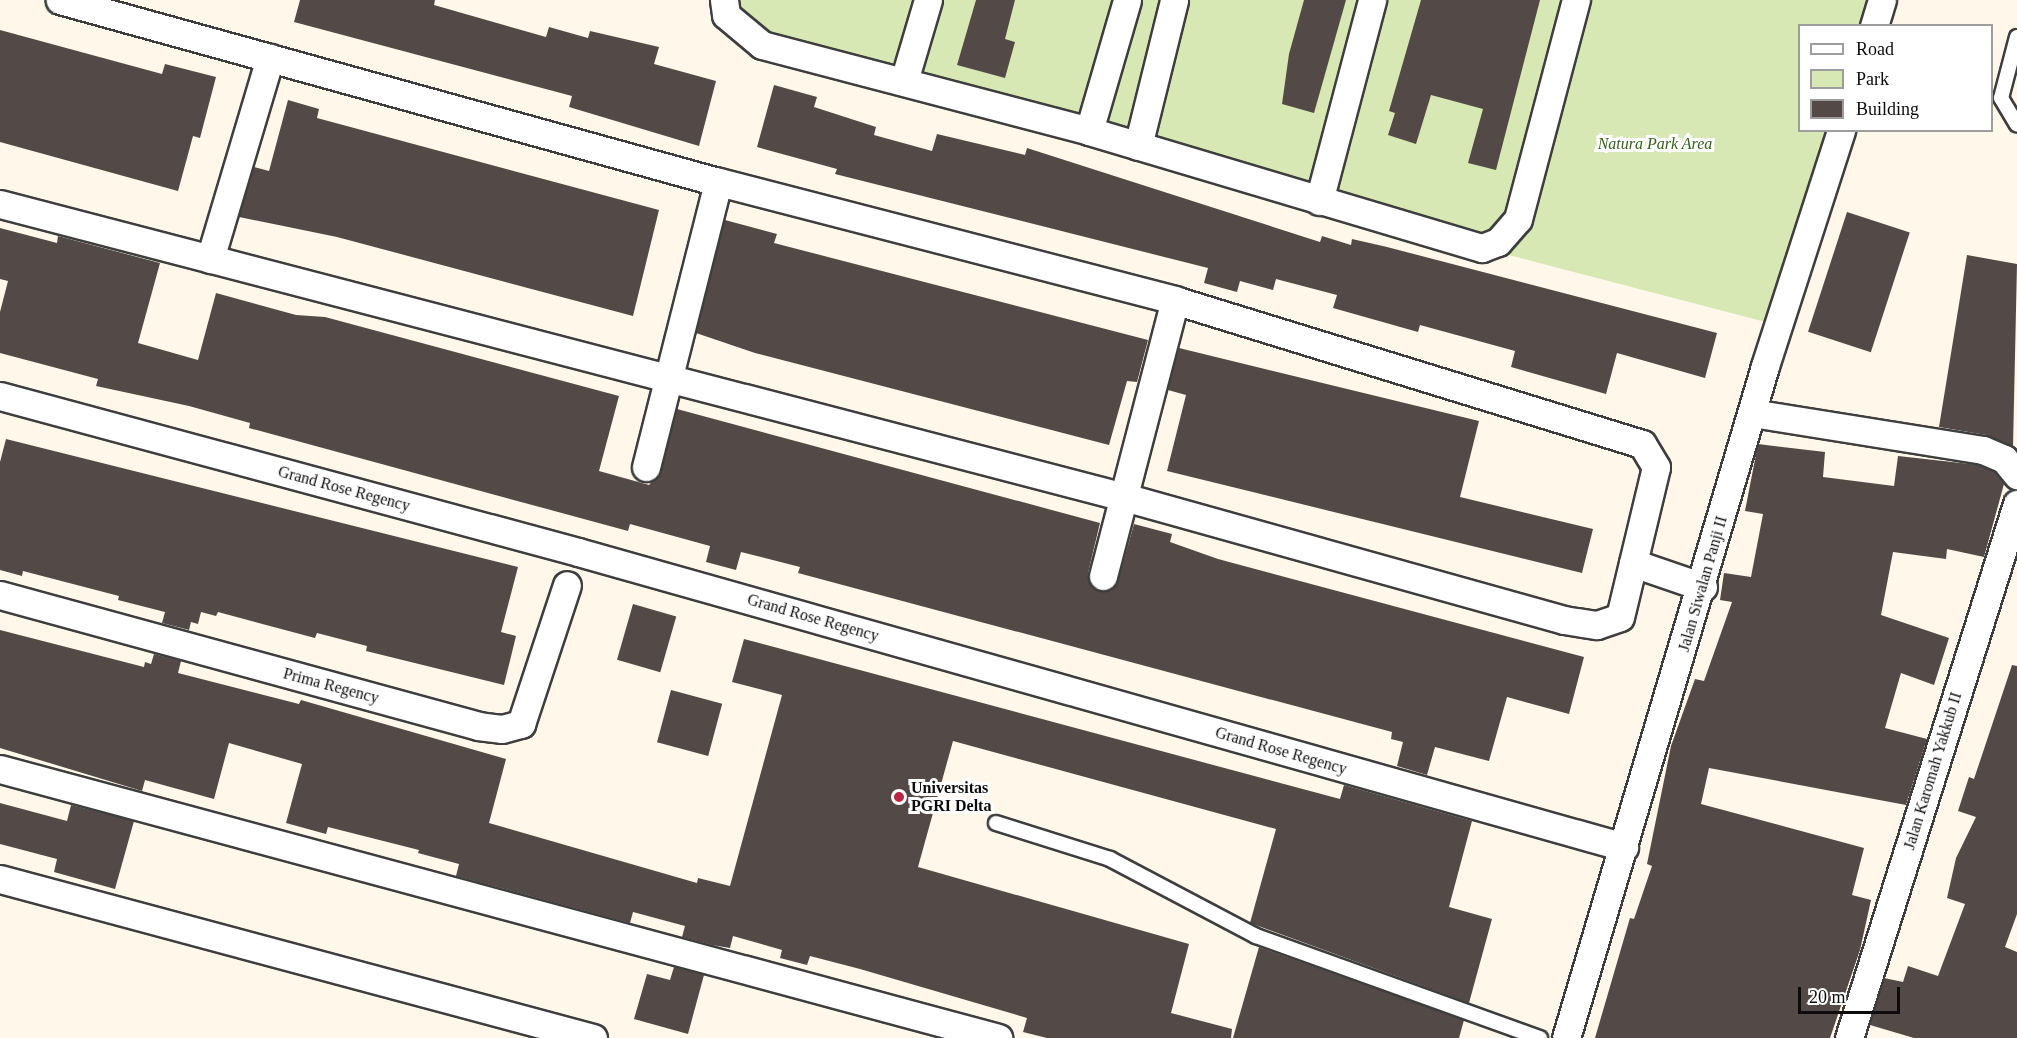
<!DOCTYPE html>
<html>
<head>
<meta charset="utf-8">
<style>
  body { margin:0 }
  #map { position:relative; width:2017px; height:1038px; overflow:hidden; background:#fff7e9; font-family:"Times New Roman",serif }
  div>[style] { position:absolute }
  .green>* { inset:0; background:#d7e8b4 }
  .building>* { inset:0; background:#534a47; transform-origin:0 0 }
  .roads { filter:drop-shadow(2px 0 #3e3e3e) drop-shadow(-2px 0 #3e3e3e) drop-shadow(0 2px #3e3e3e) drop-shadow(0 -2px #3e3e3e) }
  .service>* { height:14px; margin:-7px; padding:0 7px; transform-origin:7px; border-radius:7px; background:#fff }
  .minor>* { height:27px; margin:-13.5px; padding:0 13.5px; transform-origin:13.5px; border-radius:13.5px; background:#fff }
  .dots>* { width:16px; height:16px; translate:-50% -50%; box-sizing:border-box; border:3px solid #fff; border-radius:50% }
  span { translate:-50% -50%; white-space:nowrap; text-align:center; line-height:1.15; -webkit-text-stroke:6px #fff; paint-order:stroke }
  .park-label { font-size:16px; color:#35611d; font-style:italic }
  .street-label { font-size:16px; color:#0b0b0b }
  .poi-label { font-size:16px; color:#0b0b0b; font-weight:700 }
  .left { translate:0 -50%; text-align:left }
  .legend { position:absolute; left:1798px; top:24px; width:195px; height:108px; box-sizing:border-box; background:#fff; border:2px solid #9d9d9d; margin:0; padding:8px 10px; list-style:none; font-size:18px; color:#0b0b0b }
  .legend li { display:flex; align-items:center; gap:12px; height:30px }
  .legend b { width:30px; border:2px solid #9d9d9d }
  .scale { position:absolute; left:1798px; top:987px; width:102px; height:27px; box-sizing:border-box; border:3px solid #0b0b0b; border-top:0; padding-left:8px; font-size:18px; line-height:21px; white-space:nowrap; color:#0b0b0b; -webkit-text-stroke:4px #fff; paint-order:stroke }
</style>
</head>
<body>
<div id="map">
  <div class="green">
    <div style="clip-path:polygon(724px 0,1885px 0,1877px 25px,1800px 26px,1800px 130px,1845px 131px,1785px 327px,1482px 248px,762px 45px)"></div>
  </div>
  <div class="building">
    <div style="clip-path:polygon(300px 0,435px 0,434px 5px,546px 37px,549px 27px,588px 38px,590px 31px,659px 47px,654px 64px,716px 81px,699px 146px,569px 107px,572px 96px,294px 22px)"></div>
    <div style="clip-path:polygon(976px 0,1015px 0,1005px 39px,1015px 42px,1005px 78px,957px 65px)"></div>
    <div style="clip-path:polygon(1304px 0,1346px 0,1314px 113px,1282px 104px,1289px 54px)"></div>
    <div style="clip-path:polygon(1421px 0,1540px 0,1496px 170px,1468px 163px,1483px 109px,1431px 95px,1416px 144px,1388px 135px,1395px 113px,1389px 111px)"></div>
    <div style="clip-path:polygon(0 30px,162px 74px,165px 64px,216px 77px,200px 138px,193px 136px,178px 191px,0 142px)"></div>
    <div style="clip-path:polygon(774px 85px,817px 97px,814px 107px,876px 127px,874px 135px,932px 151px,937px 134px,1025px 155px,1027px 148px,1320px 242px,1322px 236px,1351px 245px,1352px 239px,1387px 247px,1717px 333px,1705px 378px,1617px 353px,1606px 394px,1511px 367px,1515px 351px,1420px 325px,1418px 332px,1333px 308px,1337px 295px,1276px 279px,1273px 290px,1240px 281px,1237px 292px,1204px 283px,1208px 268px,835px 174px,837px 169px,757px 147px)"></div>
    <div style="clip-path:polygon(288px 100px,319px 109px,317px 118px,659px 210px,633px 316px,337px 237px,239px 217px,254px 167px,269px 171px)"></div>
    <div style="left:1847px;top:212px;width:66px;height:126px;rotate:18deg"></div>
    <div style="clip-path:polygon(725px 220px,777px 234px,774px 243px,1148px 340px,1137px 382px,1127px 381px,1109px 445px,755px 353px,696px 333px)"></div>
    <div style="clip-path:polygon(0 228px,57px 243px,58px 236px,160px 263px,138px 343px,198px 360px,216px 293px,296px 315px,325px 317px,619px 396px,599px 471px,649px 485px,661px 471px,677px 409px,1100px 523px,1088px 573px,1092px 587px,1100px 591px,1114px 587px,1118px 581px,1134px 524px,1172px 534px,1170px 542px,1218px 559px,1584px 657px,1569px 714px,1507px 697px,1489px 761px,1435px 747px,1427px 775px,1397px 766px,1403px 742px,1391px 739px,1392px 732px,798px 573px,800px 567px,741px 552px,736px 570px,706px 562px,710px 546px,630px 524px,628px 531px,249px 428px,250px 423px,189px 406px,96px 386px,98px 379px,0 353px,0 312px,8px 281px,0 279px)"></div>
    <div style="clip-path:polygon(1967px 255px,2017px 264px,2013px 447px,1986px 435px,1939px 427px)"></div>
    <div style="clip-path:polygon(1179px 348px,1479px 421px,1460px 497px,1593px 529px,1582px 573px,1167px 471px,1186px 395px,1168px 390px)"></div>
    <div style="clip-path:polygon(6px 439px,518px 567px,501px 632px,516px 636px,504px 685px,366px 651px,367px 646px,317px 633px,315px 638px,218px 612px,216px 616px,201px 612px,198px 624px,191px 622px,189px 630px,162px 623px,165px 612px,118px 600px,119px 596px,23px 571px,22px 576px,0 570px,0 462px)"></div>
    <div style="clip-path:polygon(1758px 444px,1825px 452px,1823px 477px,1894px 486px,1898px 456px,1979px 465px,1994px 472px,2004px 484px,1984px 557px,1947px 549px,1946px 559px,1893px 552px,1881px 615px,1949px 638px,1934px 685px,1901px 673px,1885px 728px,1927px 739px,1906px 805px,1709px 768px,1701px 804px,1864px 848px,1852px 895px,1871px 900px,1860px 950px,1830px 1038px,1595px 1038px,1630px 918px,1634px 919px,1652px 866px,1647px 864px,1671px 746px,1695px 679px,1704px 681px,1732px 602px,1720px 600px,1724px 573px,1751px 577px,1763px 514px,1745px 511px)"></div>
    <div style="left:633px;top:604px;width:45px;height:58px;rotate:16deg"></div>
    <div style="clip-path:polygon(0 630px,144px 667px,145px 662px,151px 664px,154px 654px,181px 661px,178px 673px,299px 704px,301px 700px,506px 759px,489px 823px,697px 883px,698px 878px,730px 886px,782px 695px,732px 682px,744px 639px,1340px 799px,1344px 785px,1472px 821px,1449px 907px,1492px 919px,1469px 1003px,1250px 923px,1276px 829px,953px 741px,918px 867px,1189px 944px,1171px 1013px,1232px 1029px,1231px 1038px,1047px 1038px,1023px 1032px,1027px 1018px,860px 969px,810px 956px,807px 965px,780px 958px,782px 950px,733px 936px,730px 948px,712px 945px,682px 937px,685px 926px,633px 912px,630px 923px,456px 876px,459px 864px,418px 853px,419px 850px,328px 827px,326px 834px,286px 823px,302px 764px,229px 743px,214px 799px,145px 780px,142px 791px,0 748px)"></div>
    <div style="clip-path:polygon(2012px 665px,2017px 666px,2017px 914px,2005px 947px,2017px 952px,2017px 1038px,1914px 1038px,1870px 1025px,1884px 978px,1903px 982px,1908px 966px,1938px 976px,1965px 904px,1947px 898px,1956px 858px,1976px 817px,1958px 811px,1969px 777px,1974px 779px)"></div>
    <div style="left:671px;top:690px;width:53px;height:54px;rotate:15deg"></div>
    <div style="clip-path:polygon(0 803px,67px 821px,71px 805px,134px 821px,115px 889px,54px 872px,57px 859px,0 844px)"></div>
    <div style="clip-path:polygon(1259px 947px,1464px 1020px,1459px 1038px,1233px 1038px)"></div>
    <div style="clip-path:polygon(674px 967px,704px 975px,688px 1034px,634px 1019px,647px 974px,670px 980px)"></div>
  </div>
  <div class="roads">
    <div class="service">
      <div style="left:2017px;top:37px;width:63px;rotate:104.7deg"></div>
      <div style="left:2001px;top:98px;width:31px;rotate:59deg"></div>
      <div style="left:996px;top:823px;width:120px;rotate:17.5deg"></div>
      <div style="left:1110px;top:859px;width:165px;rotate:27.8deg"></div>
      <div style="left:1256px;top:936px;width:302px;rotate:19.8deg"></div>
    </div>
    <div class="minor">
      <div style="left:724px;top:0;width:15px;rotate:82deg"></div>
      <div style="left:726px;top:15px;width:47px;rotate:39.8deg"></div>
      <div style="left:762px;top:45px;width:338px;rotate:14.7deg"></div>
      <div style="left:1089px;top:131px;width:410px;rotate:16.6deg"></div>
      <div style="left:1482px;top:248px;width:17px;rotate:-21deg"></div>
      <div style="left:1498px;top:242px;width:30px;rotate:-49deg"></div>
      <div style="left:1518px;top:219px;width:227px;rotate:-75.2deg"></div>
      <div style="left:1874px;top:26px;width:27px;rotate:-73deg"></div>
      <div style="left:904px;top:81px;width:84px;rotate:-73.5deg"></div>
      <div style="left:1089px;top:131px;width:136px;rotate:-73.8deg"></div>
      <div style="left:1138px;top:146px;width:150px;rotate:-76.1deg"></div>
      <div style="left:1319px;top:201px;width:208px;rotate:-75.2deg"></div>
      <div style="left:0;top:204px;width:1162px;rotate:14.61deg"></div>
      <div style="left:1124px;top:497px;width:457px;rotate:15.6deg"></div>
      <div style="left:1564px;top:620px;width:33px;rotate:9deg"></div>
      <div style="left:1597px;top:625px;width:24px;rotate:-19deg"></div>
      <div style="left:1620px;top:617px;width:154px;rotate:-76.5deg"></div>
      <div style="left:1656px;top:467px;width:27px;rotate:-121deg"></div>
      <div style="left:1642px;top:444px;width:489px;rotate:-162.9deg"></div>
      <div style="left:1175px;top:300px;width:472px;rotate:-165.5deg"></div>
      <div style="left:718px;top:182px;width:683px;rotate:-164.54deg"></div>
      <div style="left:210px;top:259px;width:210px;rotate:-73.4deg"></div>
      <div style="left:0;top:396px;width:599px;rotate:15.1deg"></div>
      <div style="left:578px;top:552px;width:1087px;rotate:15.75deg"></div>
      <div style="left:1752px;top:413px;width:234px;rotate:9.1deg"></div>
      <div style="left:1983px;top:450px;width:23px;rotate:23deg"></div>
      <div style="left:2004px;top:459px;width:21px;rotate:51deg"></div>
      <div style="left:646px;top:467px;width:294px;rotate:-75.8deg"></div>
      <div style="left:1633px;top:563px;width:74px;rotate:18.9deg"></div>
      <div style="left:1103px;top:576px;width:285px;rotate:-75.4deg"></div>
      <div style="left:0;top:595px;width:496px;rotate:15.3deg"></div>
      <div style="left:478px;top:726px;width:24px;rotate:7deg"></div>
      <div style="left:502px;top:729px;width:20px;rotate:-15deg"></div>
      <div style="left:521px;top:724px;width:146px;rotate:-71.7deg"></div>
      <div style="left:0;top:769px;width:1034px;rotate:15.08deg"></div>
      <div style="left:0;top:879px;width:614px;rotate:15.01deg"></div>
      <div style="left:1566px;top:1038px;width:701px;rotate:-73.5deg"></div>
      <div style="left:1765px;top:366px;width:248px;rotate:-72.1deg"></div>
      <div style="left:1849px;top:1038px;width:560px;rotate:-72.54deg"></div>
    </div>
  </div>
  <div class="dots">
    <div style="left:899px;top:797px;background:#b92542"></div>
  </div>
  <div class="park-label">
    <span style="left:1655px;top:144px">Natura Park Area</span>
  </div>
  <div class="street-label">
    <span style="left:344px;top:489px;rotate:15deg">Grand Rose Regency</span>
    <span style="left:1703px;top:584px;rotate:-74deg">Jalan Siwalan Panji II</span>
    <span style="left:813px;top:618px;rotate:16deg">Grand Rose Regency</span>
    <span style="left:331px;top:686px;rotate:15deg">Prima Regency</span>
    <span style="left:1281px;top:751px;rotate:16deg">Grand Rose Regency</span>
    <span style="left:1933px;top:771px;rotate:-73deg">Jalan Karomah Yakkub II</span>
  </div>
  <div class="poi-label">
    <span class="left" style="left:911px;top:797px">Universitas<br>PGRI Delta</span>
  </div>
  <ul class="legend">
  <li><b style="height:8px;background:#fff"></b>Road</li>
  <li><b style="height:16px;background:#d7e8b4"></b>Park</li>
  <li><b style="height:16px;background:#534a47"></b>Building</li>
  </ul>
  <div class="scale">20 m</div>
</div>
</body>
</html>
